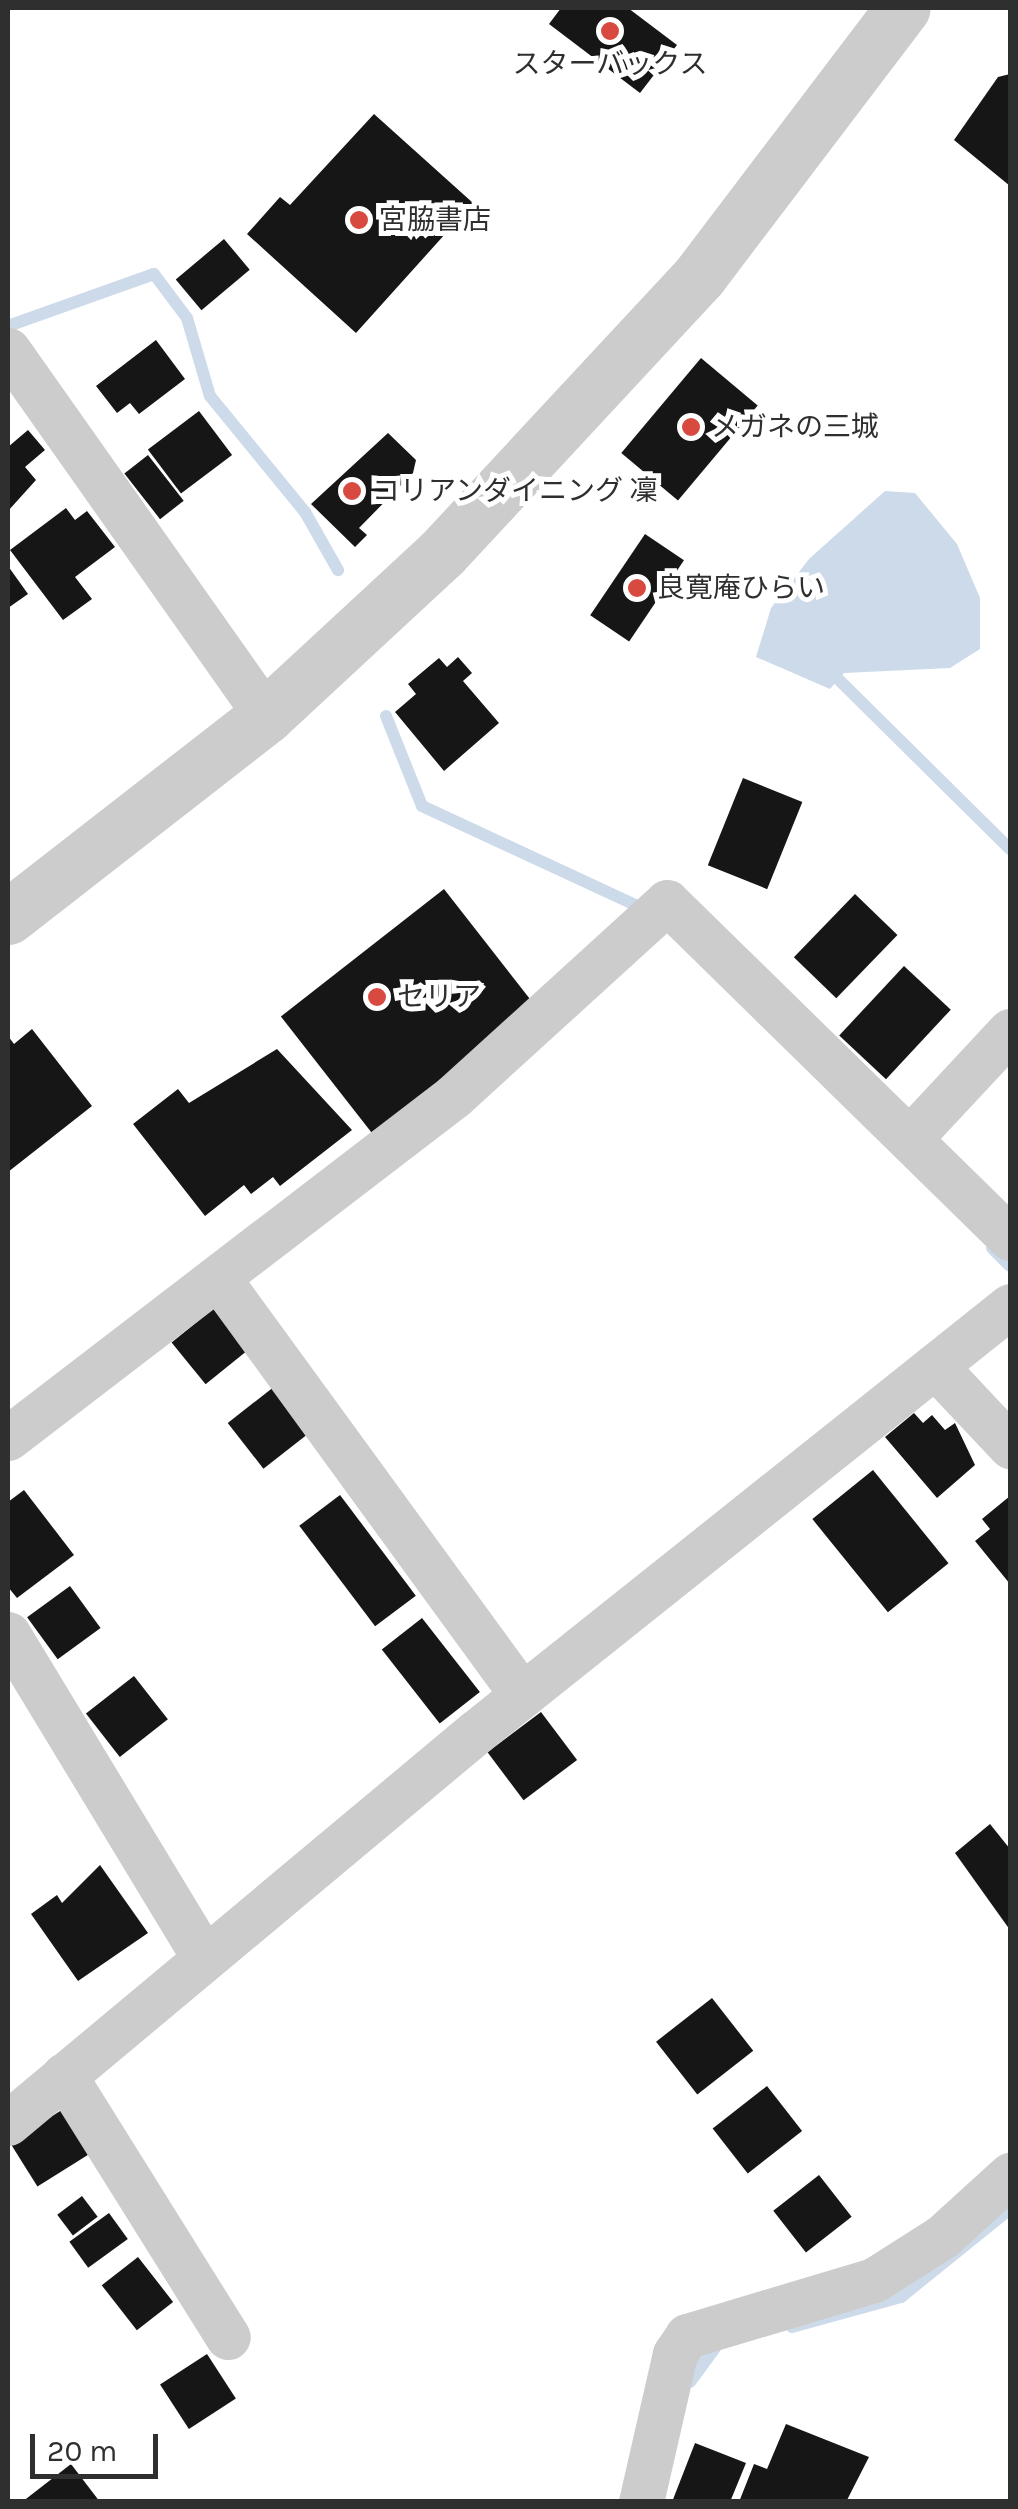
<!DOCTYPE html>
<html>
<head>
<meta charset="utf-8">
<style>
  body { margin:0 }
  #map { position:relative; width:1018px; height:2509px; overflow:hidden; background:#fff; font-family:Karla,"Noto Sans JP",sans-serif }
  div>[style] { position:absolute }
  .water>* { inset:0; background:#ccdae9 }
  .stream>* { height:12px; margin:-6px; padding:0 6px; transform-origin:6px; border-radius:6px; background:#ccdae9 }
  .building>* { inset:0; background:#161616; transform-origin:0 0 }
  .minor>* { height:45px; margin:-22.5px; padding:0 22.5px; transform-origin:22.5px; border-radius:22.5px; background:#ccc }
  .tertiary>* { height:55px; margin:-27.5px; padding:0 27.5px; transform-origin:27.5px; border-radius:27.5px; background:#ccc }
  .dots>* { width:28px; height:28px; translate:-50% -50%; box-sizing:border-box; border:5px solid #fff; border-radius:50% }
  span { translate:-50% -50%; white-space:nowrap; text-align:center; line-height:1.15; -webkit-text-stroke:10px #fff; paint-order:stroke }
  .poi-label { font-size:28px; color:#2f2f2f }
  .left { translate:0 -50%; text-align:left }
  .frame { position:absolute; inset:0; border:10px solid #2f2f2f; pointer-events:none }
  .scale { position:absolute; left:30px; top:2434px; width:128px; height:45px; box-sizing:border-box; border:5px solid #2f2f2f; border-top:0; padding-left:12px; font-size:30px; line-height:35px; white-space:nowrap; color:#2f2f2f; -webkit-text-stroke:8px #fff; paint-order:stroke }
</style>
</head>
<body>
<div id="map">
  <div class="water">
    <div style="clip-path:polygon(885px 491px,915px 493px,957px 544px,980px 598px,980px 649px,950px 668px,844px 673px,830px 689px,756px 657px,771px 608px,809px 559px)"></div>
  </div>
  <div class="stream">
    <div style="left:8px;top:326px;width:155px;rotate:-19.6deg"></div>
    <div style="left:154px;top:274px;width:55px;rotate:53.1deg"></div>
    <div style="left:187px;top:318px;width:81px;rotate:73.6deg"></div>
    <div style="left:210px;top:396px;width:150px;rotate:50.7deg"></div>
    <div style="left:305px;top:512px;width:67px;rotate:60.4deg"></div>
    <div style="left:831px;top:672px;width:252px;rotate:44.7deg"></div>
    <div style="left:386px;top:716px;width:97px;rotate:68.2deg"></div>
    <div style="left:422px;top:806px;width:245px;rotate:24.9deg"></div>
    <div style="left:992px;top:1248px;width:25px;rotate:45deg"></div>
    <div style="left:792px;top:2327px;width:113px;rotate:-15.4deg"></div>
    <div style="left:901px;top:2297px;width:140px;rotate:-38.9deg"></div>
    <div style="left:690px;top:2382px;width:42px;rotate:-53.7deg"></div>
  </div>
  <div class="building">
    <div style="clip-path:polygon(561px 8px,628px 8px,677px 45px,640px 93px,549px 24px)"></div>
    <div style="clip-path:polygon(1010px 74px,1010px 186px,954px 140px,998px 77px)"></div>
    <div style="clip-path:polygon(374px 114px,473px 203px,356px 333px,247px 234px,280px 197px,290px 205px)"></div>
    <div style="left:224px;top:239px;width:40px;height:63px;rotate:50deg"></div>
    <div style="clip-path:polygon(156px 340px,185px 379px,139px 414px,130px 403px,117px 413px,96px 386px)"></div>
    <div style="left:701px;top:358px;width:74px;height:124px;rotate:40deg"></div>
    <div style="left:199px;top:411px;width:55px;height:64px;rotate:53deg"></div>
    <div style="clip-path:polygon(28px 430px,45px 450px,25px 467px,36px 480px,8px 511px,8px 447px)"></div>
    <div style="clip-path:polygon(388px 433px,416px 460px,413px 473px,359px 528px,367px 535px,355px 547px,311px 504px)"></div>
    <div style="left:148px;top:455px;width:58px;height:30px;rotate:52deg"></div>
    <div style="clip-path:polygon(66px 508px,75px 520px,87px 511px,115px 547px,75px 577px,92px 599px,63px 620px,10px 550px)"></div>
    <div style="left:645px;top:534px;width:47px;height:98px;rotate:34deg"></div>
    <div style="clip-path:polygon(8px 566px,28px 594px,8px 608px)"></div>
    <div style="clip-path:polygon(458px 657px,472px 673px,463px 681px,499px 723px,444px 771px,395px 712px,416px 694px,408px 684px,439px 658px,447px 667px)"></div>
    <div style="left:743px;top:778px;width:64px;height:94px;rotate:22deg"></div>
    <div style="left:444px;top:889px;width:151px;height:207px;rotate:52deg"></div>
    <div style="left:855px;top:894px;width:59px;height:88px;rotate:44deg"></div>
    <div style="left:904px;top:966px;width:64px;height:95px;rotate:43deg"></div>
    <div style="clip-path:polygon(32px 1029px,92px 1106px,8px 1172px,8px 1036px,14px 1044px)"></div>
    <div style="clip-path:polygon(277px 1049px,352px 1130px,280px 1186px,273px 1177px,251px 1194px,244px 1185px,205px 1216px,133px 1124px,178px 1089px,189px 1103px)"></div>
    <div style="left:219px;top:1304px;width:54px;height:61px;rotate:51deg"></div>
    <div style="left:275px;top:1386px;width:58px;height:60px;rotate:52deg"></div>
    <div style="clip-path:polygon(914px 1413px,923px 1423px,932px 1415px,945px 1430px,955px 1423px,975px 1465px,937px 1498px,885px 1437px)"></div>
    <div style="left:873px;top:1470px;width:120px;height:78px;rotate:51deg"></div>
    <div style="clip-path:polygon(24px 1490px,74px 1555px,17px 1598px,8px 1587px,8px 1502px)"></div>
    <div style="left:340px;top:1495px;width:126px;height:51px;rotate:53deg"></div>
    <div style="clip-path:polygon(1010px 1496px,1010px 1584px,975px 1541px,990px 1529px,982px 1519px)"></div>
    <div style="left:70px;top:1586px;width:52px;height:53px;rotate:54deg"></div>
    <div style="left:422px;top:1618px;width:94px;height:51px;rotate:52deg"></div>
    <div style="left:134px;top:1676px;width:55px;height:61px;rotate:52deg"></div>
    <div style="left:541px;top:1712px;width:60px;height:67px;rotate:53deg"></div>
    <div style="clip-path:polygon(990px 1824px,1010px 1849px,1010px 1930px,955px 1853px)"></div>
    <div style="clip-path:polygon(100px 1865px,148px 1933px,78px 1981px,31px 1914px,57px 1895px,62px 1903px)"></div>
    <div style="left:712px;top:1998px;width:67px;height:71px;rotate:52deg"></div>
    <div style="left:767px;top:2086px;width:57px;height:69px;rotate:52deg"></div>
    <div style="left:65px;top:2108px;width:52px;height:65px;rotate:58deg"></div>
    <div style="left:819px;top:2175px;width:53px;height:58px;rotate:52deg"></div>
    <div style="left:82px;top:2196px;width:26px;height:31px;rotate:53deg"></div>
    <div style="left:109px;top:2213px;width:32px;height:49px;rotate:54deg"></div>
    <div style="left:138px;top:2257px;width:57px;height:46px;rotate:52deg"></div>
    <div style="left:207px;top:2354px;width:53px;height:56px;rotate:57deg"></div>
    <div style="clip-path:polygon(786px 2424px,869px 2457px,846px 2502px,739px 2502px,754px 2464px,767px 2469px)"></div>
    <div style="clip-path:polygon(695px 2443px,746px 2463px,730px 2502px,672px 2502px)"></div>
    <div style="clip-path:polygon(71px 2464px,100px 2502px,22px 2502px)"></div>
  </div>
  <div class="minor">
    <div style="left:8px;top:350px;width:448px;rotate:54.8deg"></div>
    <div style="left:911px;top:1137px;width:145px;rotate:-47deg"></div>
    <div style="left:219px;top:1279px;width:515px;rotate:53.93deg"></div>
    <div style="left:935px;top:1366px;width:110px;rotate:46.8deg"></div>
    <div style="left:8px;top:1438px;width:562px;rotate:-37.48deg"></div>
    <div style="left:454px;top:1096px;width:288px;rotate:-42.3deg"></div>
    <div style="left:667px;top:902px;width:480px;rotate:44.4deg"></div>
    <div style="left:8px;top:1634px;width:378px;rotate:58.8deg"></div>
    <div style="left:64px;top:2075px;width:309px;rotate:58deg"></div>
    <div style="left:8px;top:2123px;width:610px;rotate:-39.88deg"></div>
    <div style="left:476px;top:1732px;width:683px;rotate:-38.58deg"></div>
    <div style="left:641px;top:2502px;width:152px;rotate:-77.1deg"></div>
    <div style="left:675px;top:2354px;width:22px;rotate:-56deg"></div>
    <div style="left:687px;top:2336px;width:195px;rotate:-16.7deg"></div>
    <div style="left:874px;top:2280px;width:82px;rotate:-32.5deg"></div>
    <div style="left:943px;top:2236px;width:91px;rotate:-42.3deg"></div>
  </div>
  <div class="tertiary">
    <div style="left:8px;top:917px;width:327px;rotate:-37.9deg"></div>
    <div style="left:266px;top:716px;width:240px;rotate:-42.8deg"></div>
    <div style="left:442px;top:553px;width:379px;rotate:-47.1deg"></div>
    <div style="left:700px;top:275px;width:335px;rotate:-52.8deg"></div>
  </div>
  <div class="dots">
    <div style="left:610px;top:31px;background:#d84a40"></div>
    <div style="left:359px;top:220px;background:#d84a40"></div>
    <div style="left:691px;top:427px;background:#d84a40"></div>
    <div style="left:352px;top:491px;background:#d84a40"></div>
    <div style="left:637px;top:588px;background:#d84a40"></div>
    <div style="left:377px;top:997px;background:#d84a40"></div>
  </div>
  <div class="poi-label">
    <span style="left:610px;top:64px">スターバックス</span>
    <span class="left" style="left:379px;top:220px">宮脇書店</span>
    <span class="left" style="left:711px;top:427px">メガネの三城</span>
    <span class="left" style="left:372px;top:491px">コリアンダイニング 凜</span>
    <span class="left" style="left:657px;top:588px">良寛庵ひらい</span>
    <span class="left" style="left:397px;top:997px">セリア</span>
  </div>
  <div class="frame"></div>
  <div class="scale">20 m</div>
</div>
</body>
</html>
